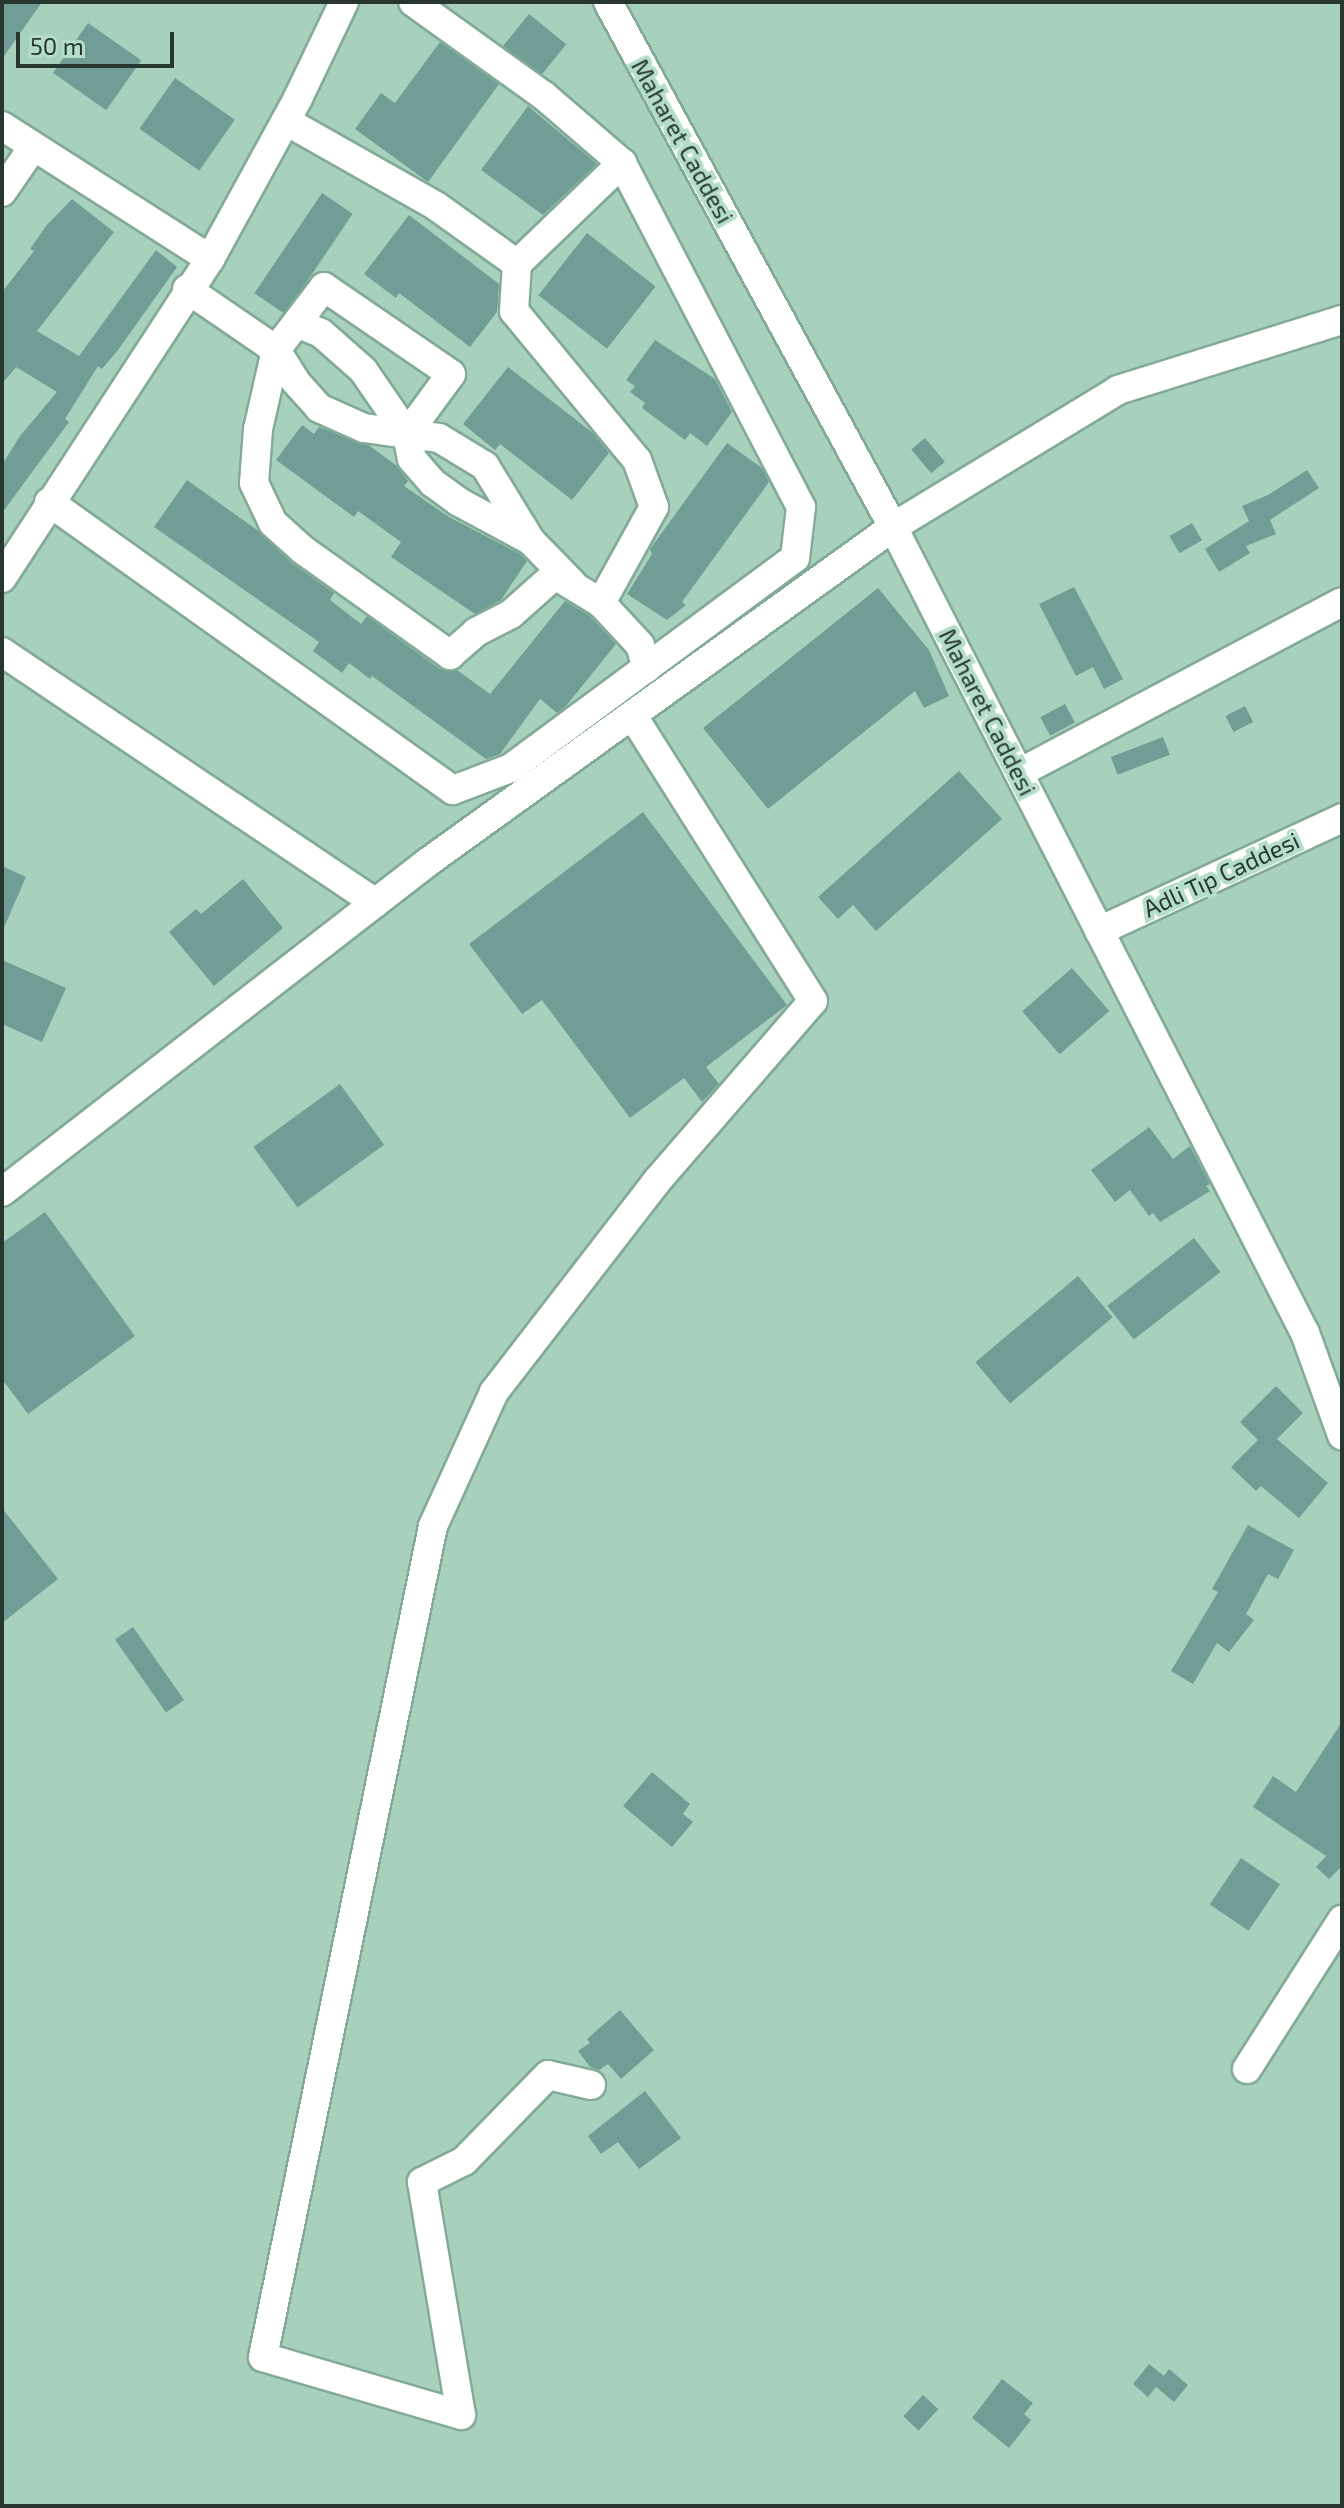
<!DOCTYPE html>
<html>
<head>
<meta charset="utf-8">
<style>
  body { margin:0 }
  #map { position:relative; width:1344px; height:2508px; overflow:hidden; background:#a8d1bd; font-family:"Exo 2",sans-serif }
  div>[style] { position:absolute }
  .building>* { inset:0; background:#709e97; transform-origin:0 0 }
  .roads { filter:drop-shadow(2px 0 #83aa97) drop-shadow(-2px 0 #83aa97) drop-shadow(0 2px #83aa97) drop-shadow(0 -2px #83aa97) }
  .minor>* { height:28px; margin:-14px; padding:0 14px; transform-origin:14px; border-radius:14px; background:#fff }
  span { translate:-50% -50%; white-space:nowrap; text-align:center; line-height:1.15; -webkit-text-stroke:8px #b5deca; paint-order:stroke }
  .street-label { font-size:24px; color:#273730 }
  .frame { position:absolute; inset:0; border:4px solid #273730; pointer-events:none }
  .scale { position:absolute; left:16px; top:32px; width:158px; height:36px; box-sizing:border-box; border:4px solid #273730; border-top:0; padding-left:10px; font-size:24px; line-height:28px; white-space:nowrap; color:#273730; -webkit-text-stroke:6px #b5deca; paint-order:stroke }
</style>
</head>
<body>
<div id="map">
  <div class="building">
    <div style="clip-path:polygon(2px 2px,42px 2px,2px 59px)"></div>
    <div style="left:529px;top:14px;width:48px;height:41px;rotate:39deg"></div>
    <div style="left:88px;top:23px;width:65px;height:61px;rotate:35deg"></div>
    <div style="clip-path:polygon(440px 42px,499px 84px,428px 182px,355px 129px,381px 93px,395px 103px)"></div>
    <div style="left:175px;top:78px;width:73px;height:62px;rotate:35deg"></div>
    <div style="clip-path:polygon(528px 106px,597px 164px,543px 215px,481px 170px)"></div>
    <div style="left:322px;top:193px;width:37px;height:121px;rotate:34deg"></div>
    <div style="clip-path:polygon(72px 199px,114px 232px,37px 331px,79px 356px,156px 250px,177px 267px,118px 350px,102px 369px,98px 366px,65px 419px,69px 422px,2px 513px,2px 465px,20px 436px,57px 392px,16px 367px,2px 384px,2px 292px,34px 251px,30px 249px,46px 226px)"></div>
    <div style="clip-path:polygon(409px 215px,499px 284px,497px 312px,470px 347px,399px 293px,396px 298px,364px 274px)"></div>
    <div style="left:587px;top:233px;width:87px;height:79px;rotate:38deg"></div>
    <div style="clip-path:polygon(655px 340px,715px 379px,732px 412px,707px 446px,690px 433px,685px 440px,642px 408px,645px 403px,630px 392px,635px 386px,626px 380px)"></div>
    <div style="clip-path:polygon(508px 367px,593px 433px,609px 453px,572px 500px,500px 444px,495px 450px,463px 424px)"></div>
    <div style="clip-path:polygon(302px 425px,314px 434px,319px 427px,370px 446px,397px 466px,408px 481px,404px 486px,449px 517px,520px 554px,527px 561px,501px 600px,475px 614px,391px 557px,401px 542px,358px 511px,354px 517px,276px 460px)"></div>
    <div style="left:925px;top:438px;width:31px;height:18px;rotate:50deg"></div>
    <div style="clip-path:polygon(727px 443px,762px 468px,769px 482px,682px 602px,686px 605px,667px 620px,627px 594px,652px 554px,650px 549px)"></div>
    <div style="clip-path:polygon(1307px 470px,1319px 488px,1270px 520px,1276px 534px,1246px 546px,1250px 553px,1219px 572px,1205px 549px,1249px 521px,1242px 506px,1268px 495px)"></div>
    <div style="clip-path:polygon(187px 480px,257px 530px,292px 563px,334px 593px,330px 600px,361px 624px,367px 616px,440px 669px,457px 670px,490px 694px,565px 601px,590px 616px,616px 644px,566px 706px,557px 713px,540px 699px,500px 754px,486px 759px,372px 676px,370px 679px,349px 663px,342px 673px,313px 651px,319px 642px,154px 527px)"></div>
    <div style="left:1192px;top:523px;width:20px;height:26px;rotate:60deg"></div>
    <div style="clip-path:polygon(1074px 587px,1123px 679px,1104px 689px,1093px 667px,1076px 676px,1039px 604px)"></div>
    <div style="clip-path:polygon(878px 588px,929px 650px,949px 696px,924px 708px,915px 691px,768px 809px,703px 728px)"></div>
    <div style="left:1065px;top:704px;width:21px;height:28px;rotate:62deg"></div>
    <div style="left:1245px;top:706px;width:18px;height:22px;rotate:63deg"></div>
    <div style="left:1163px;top:737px;width:19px;height:56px;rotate:69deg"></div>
    <div style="clip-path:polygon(959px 771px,1002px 819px,876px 931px,853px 905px,838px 919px,818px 897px)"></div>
    <div style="clip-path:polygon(643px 812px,787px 1005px,706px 1067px,719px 1084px,702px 1102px,684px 1078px,630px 1118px,542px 1000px,522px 1014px,469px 944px)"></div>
    <div style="clip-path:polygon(2px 866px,26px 877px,2px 932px)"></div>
    <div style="clip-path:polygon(243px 879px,283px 928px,214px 986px,169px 932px,196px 909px,201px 914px)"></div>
    <div style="clip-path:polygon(2px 960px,66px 988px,42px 1042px,2px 1024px)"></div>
    <div style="left:1072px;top:968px;width:57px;height:66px;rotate:49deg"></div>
    <div style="left:340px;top:1084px;width:75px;height:107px;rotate:54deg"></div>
    <div style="clip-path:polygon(1149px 1127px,1173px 1159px,1190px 1146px,1210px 1184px,1206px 1186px,1210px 1191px,1160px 1222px,1153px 1213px,1149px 1216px,1130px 1190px,1115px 1202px,1091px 1170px)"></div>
    <div style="clip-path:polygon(45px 1212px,135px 1336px,28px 1414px,2px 1379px,2px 1243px)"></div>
    <div style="left:1194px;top:1238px;width:43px;height:110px;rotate:52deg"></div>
    <div style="left:1078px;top:1276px;width:54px;height:134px;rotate:50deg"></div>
    <div style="clip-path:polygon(1276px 1386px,1303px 1413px,1277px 1439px,1328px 1483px,1299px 1518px,1261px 1486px,1256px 1491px,1231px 1467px,1258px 1440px,1240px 1422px)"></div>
    <div style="clip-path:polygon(2px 1508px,58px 1579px,2px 1623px)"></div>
    <div style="clip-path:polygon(1248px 1525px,1294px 1550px,1278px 1579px,1268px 1574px,1246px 1614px,1254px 1620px,1229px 1652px,1217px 1643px,1193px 1684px,1171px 1671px,1218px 1592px,1212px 1589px)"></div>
    <div style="left:133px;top:1627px;width:89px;height:22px;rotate:55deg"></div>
    <div style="clip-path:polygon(1342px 1722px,1342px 1866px,1329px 1879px,1316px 1867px,1326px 1856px,1253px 1807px,1273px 1776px,1296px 1792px)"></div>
    <div style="clip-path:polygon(652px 1772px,690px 1804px,683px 1814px,693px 1822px,672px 1847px,623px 1806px)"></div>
    <div style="left:1241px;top:1858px;width:47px;height:56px;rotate:34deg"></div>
    <div style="clip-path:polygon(620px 2010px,654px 2050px,621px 2079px,608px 2064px,599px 2070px,590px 2067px,578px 2051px,590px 2043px,587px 2039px)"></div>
    <div style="clip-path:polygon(645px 2091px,681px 2138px,639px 2169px,618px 2142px,601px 2154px,588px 2136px)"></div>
    <div style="clip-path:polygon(1149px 2364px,1164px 2376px,1169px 2369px,1188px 2385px,1174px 2402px,1156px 2387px,1148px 2397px,1133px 2384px)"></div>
    <div style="clip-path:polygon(1002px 2379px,1033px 2403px,1024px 2414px,1031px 2420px,1009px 2448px,972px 2418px)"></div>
    <div style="left:923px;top:2395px;width:21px;height:29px;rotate:43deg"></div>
  </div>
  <div class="roads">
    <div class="minor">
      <div style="left:608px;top:2px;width:597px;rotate:61.5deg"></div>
      <div style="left:893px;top:527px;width:905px;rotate:62.93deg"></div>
      <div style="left:1305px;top:1333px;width:109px;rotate:70.1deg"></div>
      <div style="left:286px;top:121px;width:172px;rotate:29.5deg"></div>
      <div style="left:436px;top:206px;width:100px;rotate:35.6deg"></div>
      <div style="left:517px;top:264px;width:47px;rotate:93.7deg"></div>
      <div style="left:514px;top:311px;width:193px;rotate:50.5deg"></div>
      <div style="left:637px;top:460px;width:50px;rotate:70.1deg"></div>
      <div style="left:654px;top:507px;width:110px;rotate:118.9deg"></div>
      <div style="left:2px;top:126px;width:247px;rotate:32.6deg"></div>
      <div style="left:2px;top:192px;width:55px;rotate:-55.4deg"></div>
      <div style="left:517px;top:264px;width:146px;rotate:-43.9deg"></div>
      <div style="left:187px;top:289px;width:108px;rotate:34.4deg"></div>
      <div style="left:276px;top:350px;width:81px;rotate:102.8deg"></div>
      <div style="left:258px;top:429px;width:54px;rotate:94.2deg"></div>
      <div style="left:254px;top:483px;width:44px;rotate:64.6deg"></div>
      <div style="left:273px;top:523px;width:40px;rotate:42deg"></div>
      <div style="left:303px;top:550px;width:181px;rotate:35.5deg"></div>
      <div style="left:450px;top:655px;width:35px;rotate:-41deg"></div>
      <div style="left:476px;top:632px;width:39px;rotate:-27deg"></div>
      <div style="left:511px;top:614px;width:59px;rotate:-41.6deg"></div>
      <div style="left:555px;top:575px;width:54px;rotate:31.3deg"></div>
      <div style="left:601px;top:603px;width:57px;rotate:47.1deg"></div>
      <div style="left:640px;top:645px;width:24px;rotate:73deg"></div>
      <div style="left:297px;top:323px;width:26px;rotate:23deg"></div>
      <div style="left:321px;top:333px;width:56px;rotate:41.4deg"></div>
      <div style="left:363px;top:370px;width:78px;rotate:55.5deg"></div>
      <div style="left:407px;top:434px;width:74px;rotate:-53.7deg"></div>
      <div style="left:451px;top:374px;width:154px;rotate:-145.6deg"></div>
      <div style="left:324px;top:287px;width:79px;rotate:127.3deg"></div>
      <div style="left:276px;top:350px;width:36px;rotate:58deg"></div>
      <div style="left:295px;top:381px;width:36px;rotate:48deg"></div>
      <div style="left:319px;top:408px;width:49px;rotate:24deg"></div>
      <div style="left:364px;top:428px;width:43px;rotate:7.9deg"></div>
      <div style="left:407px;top:434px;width:32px;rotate:7deg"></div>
      <div style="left:439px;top:438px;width:54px;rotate:31.3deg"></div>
      <div style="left:485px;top:466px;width:88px;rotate:58.5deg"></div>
      <div style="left:531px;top:541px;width:59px;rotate:45.7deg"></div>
      <div style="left:407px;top:434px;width:25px;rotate:79deg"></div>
      <div style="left:412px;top:459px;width:32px;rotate:49deg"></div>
      <div style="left:433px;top:483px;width:32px;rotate:36deg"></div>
      <div style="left:459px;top:502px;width:78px;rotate:28.2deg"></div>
      <div style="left:49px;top:502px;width:496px;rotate:35.5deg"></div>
      <div style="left:453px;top:790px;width:62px;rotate:-20.8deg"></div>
      <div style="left:511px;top:768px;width:353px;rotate:-36.5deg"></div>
      <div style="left:795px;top:558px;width:51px;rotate:-83.3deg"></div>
      <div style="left:801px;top:507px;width:388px;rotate:-117.5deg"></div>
      <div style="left:622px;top:163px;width:103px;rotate:-139.3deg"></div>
      <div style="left:544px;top:96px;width:161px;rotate:-144.3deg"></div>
      <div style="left:2px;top:578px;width:381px;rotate:-56.9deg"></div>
      <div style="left:210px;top:259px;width:183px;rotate:-61.3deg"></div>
      <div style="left:298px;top:98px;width:106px;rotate:-64.4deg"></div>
      <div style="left:2px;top:652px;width:450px;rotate:33.9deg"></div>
      <div style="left:1019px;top:773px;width:365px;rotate:-27.9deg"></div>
      <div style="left:1099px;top:931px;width:268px;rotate:-24.9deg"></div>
      <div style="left:2px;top:1192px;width:539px;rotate:-37.76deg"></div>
      <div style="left:428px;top:862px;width:573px;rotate:-35.77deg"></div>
      <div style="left:893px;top:527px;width:263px;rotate:-31.3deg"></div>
      <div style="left:1118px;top:390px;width:235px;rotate:-17.4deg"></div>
      <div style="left:1247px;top:2069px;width:177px;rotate:-57.5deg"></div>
      <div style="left:591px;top:2085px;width:44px;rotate:-166.9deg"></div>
      <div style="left:548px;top:2075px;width:120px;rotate:134.3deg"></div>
      <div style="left:464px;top:2161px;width:47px;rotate:153.4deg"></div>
      <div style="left:422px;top:2182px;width:236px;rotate:80.5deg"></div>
      <div style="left:461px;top:2415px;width:206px;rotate:-163.7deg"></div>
      <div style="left:263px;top:2357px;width:848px;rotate:-78.44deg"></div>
      <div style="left:433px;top:1526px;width:147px;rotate:-65.5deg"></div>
      <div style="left:494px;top:1392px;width:267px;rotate:-52.3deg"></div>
      <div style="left:657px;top:1181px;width:238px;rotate:-49.1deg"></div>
      <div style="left:813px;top:1001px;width:338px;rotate:-122.3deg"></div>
    </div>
  </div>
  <div class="street-label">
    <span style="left:683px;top:141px;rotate:61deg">Maharet Caddesi</span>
    <span style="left:988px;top:712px;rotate:63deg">Maharet Caddesi</span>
    <span style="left:1221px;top:874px;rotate:-25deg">Adli Tıp Caddesi</span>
  </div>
  <div class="frame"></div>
  <div class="scale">50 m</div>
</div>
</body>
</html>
